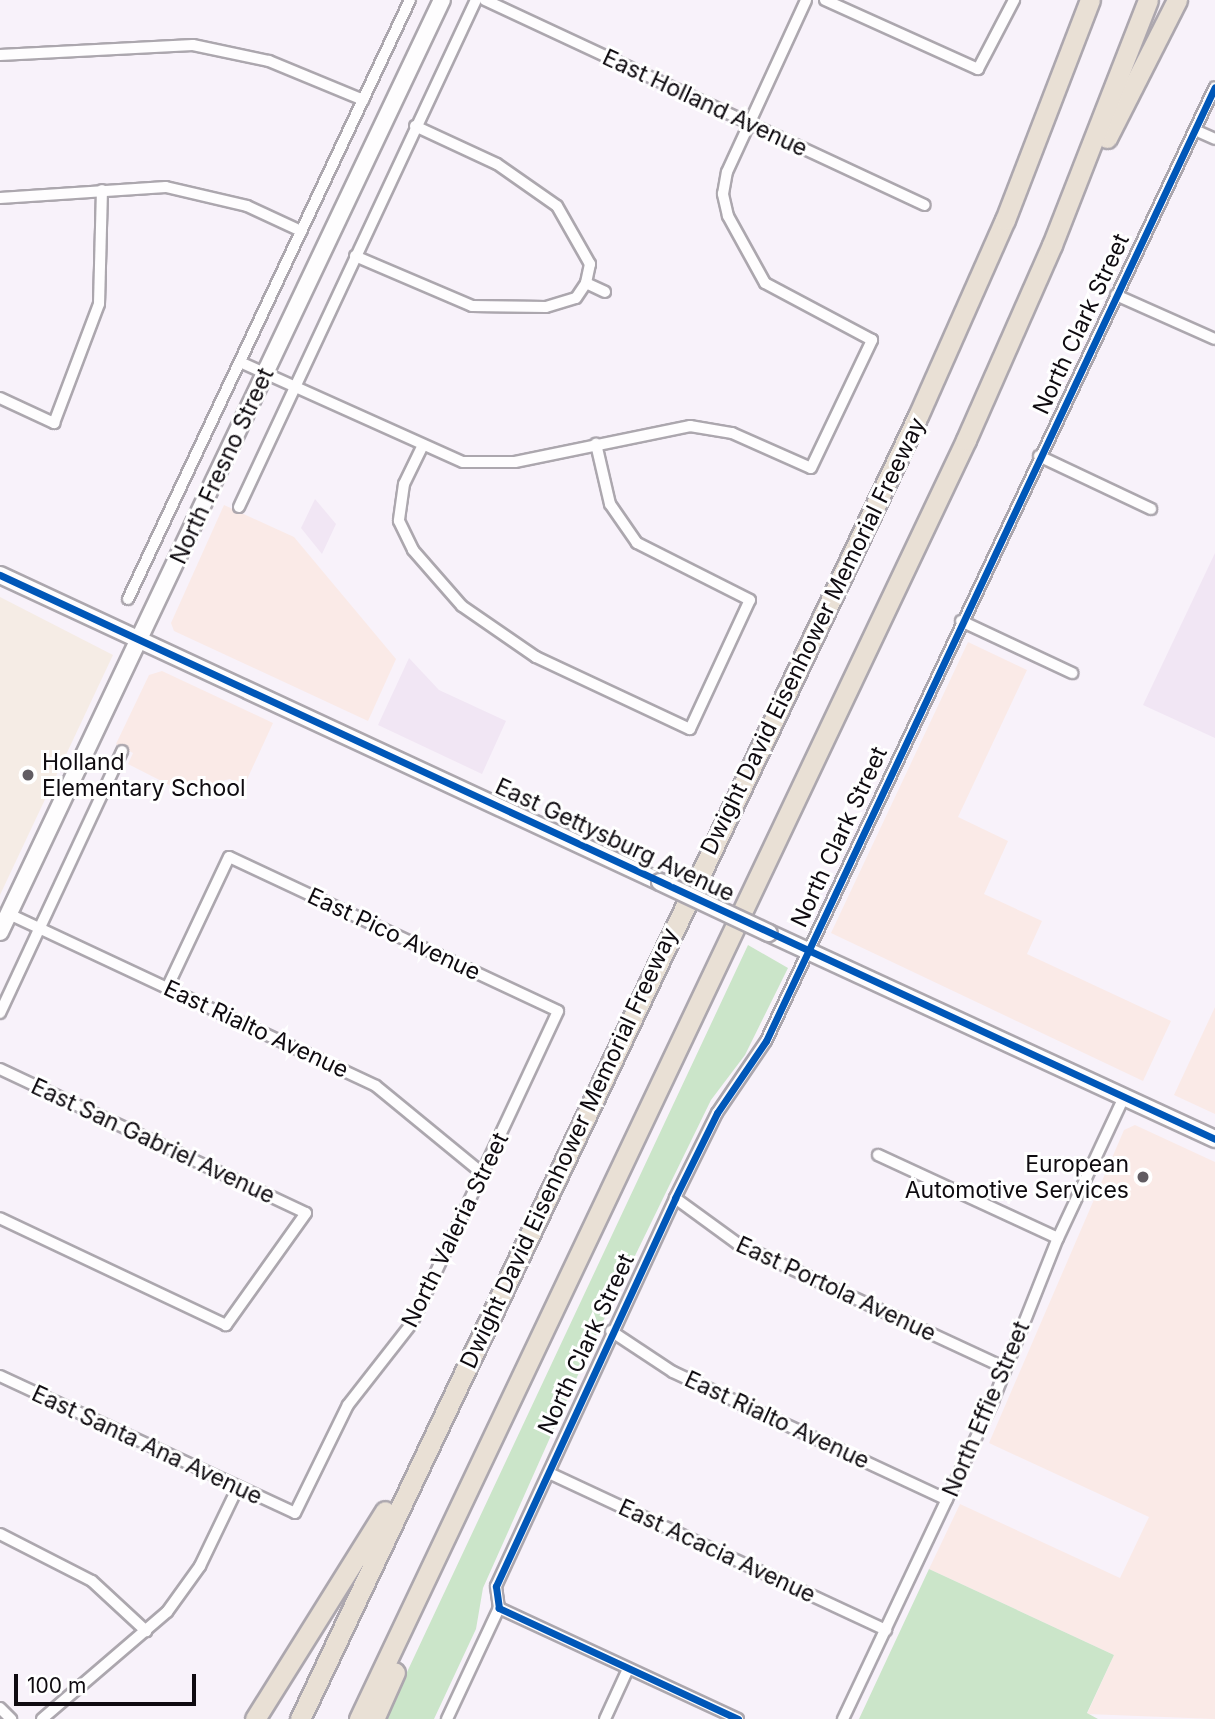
<!DOCTYPE html>
<html>
<head>
<meta charset="utf-8">
<style>
  body { margin:0 }
  #map { position:relative; width:1215px; height:1719px; overflow:hidden; background:#f8f2fa; font-family:Inter,sans-serif }
  div>[style] { position:absolute }
  .commercial>* { inset:0; background:#faeae7 }
  .built>* { inset:0; background:#f1e6f4 }
  .education>* { inset:0; background:#f5ece5 }
  .green>* { inset:0; background:#cbe5c9 }
  .roads { filter:drop-shadow(2px 0 #aca7ae) drop-shadow(-2px 0 #aca7ae) drop-shadow(0 2px #aca7ae) drop-shadow(0 -2px #aca7ae) }
  .street>* { height:10px; margin:-5px; padding:0 5px; transform-origin:5px; border-radius:5px; background:#fefdfe }
  .secondary>* { height:16px; margin:-8px; padding:0 8px; transform-origin:8px; border-radius:8px; background:#fefdfe }
  .highway>* { height:19px; margin:-9.5px; padding:0 9.5px; transform-origin:9.5px; border-radius:9.5px; background:#e9e0d5 }
  .bridges { filter:drop-shadow(2px 0 #aca7ae) drop-shadow(-2px 0 #aca7ae) drop-shadow(0 2px #aca7ae) drop-shadow(0 -2px #aca7ae) }
  .secondary-bridge>* { height:16px; margin:-8px; padding:0 8px; transform-origin:8px; border-radius:8px; background:#fefdfe }
  .cycleway>* { height:7px; margin:-3.5px; padding:0 3.5px; transform-origin:3.5px; border-radius:3.5px; background:#0057b8 }
  .dots>* { width:19px; height:19px; translate:-50% -50%; box-sizing:border-box; border:4px solid #fff; border-radius:50% }
  span { translate:-50% -50%; white-space:nowrap; text-align:center; line-height:1.15; -webkit-text-stroke:6px #fff; paint-order:stroke }
  .street-label { font-size:23px; color:#0f0b10 }
  .poi-label { font-size:23px; color:#0f0b10 }
  .left { translate:0 -50%; text-align:left }
  .right { translate:-100% -50%; text-align:right }
  .scale { position:absolute; left:14px; top:1674px; width:182px; height:32px; box-sizing:border-box; border:4px solid #0f0b10; border-top:0; padding-left:9px; font-size:21px; line-height:24px; white-space:nowrap; color:#0f0b10; -webkit-text-stroke:5px #fff; paint-order:stroke }
</style>
</head>
<body>
<div id="map">
  <div class="commercial">
    <div style="clip-path:polygon(224px 505px,294px 537px,396px 659px,368px 721px,174px 631px,171px 623px)"></div>
    <div style="clip-path:polygon(968px 642px,1027px 670px,958px 817px,1008px 841px,984px 894px,1042px 921px,1027px 954px,1171px 1021px,1143px 1081px,831px 933px)"></div>
    <div style="clip-path:polygon(162px 671px,273px 723px,244px 786px,230px 779px,181px 791px,128px 764px,133px 753px,116px 744px,149px 675px)"></div>
    <div style="clip-path:polygon(1215px 1007px,1215px 1114px,1174px 1095px)"></div>
    <div style="clip-path:polygon(1135px 1125px,1215px 1162px,1215px 1719px,1087px 1714px,1114px 1655px,929px 1569px,960px 1504px,1120px 1578px,1149px 1517px,989px 1443px,1124px 1130px)"></div>
  </div>
  <div class="built">
    <div style="clip-path:polygon(315px 499px,336px 524px,322px 554px,301px 528px)"></div>
    <div style="clip-path:polygon(1215px 553px,1215px 738px,1143px 705px)"></div>
    <div style="clip-path:polygon(409px 658px,439px 690px,506px 721px,482px 774px,378px 725px)"></div>
  </div>
  <div class="education">
    <div style="clip-path:polygon(0 597px,113px 655px,0 895px)"></div>
  </div>
  <div class="green">
    <div style="clip-path:polygon(748px 945px,788px 968px,745px 1055px,711px 1100px,590px 1348px,483px 1588px,476px 1629px,434px 1719px,385px 1719px)"></div>
    <div style="clip-path:polygon(929px 1569px,1114px 1655px,1087px 1713px,1098px 1719px,859px 1719px)"></div>
  </div>
  <div class="roads">
    <div class="street">
      <div style="left:485px;top:0;width:485px;rotate:25deg"></div>
      <div style="left:825px;top:0;width:168px;rotate:24.3deg"></div>
      <div style="left:978px;top:69px;width:78px;rotate:-62.4deg"></div>
      <div style="left:0;top:55px;width:193px;rotate:-3deg"></div>
      <div style="left:193px;top:45px;width:78px;rotate:11.9deg"></div>
      <div style="left:269px;top:61px;width:102px;rotate:22.5deg"></div>
      <div style="left:415px;top:126px;width:90px;rotate:24.9deg"></div>
      <div style="left:497px;top:164px;width:73px;rotate:35deg"></div>
      <div style="left:557px;top:206px;width:67px;rotate:60.4deg"></div>
      <div style="left:590px;top:264px;width:19px;rotate:102deg"></div>
      <div style="left:1195px;top:130px;width:22px;rotate:24deg"></div>
      <div style="left:0;top:198px;width:166px;rotate:-3.8deg"></div>
      <div style="left:166px;top:187px;width:83px;rotate:13.2deg"></div>
      <div style="left:247px;top:206px;width:60px;rotate:24.8deg"></div>
      <div style="left:355px;top:256px;width:127px;rotate:23.1deg"></div>
      <div style="left:472px;top:306px;width:74px;rotate:0.8deg"></div>
      <div style="left:546px;top:307px;width:31px;rotate:-17deg"></div>
      <div style="left:576px;top:298px;width:18px;rotate:-56deg"></div>
      <div style="left:586px;top:283px;width:21px;rotate:25deg"></div>
      <div style="left:1116px;top:295px;width:108px;rotate:24deg"></div>
      <div style="left:240px;top:362px;width:244px;rotate:24.2deg"></div>
      <div style="left:463px;top:462px;width:52px"></div>
      <div style="left:515px;top:462px;width:179px;rotate:-11.6deg"></div>
      <div style="left:690px;top:426px;width:43px;rotate:9.5deg"></div>
      <div style="left:732px;top:433px;width:86px;rotate:23.9deg"></div>
      <div style="left:811px;top:468px;width:142px;rotate:-64.5deg"></div>
      <div style="left:872px;top:340px;width:121px;rotate:-152deg"></div>
      <div style="left:765px;top:283px;width:77px;rotate:-118.9deg"></div>
      <div style="left:728px;top:216px;width:23px;rotate:-103deg"></div>
      <div style="left:723px;top:194px;width:22px;rotate:-80deg"></div>
      <div style="left:727px;top:172px;width:189px;rotate:-65.3deg"></div>
      <div style="left:0;top:398px;width:60px;rotate:24.8deg"></div>
      <div style="left:54px;top:423px;width:127px;rotate:-69.3deg"></div>
      <div style="left:99px;top:304px;width:114px;rotate:-88.5deg"></div>
      <div style="left:422px;top:447px;width:41px;rotate:115.9deg"></div>
      <div style="left:404px;top:484px;width:37px;rotate:98deg"></div>
      <div style="left:399px;top:521px;width:32px;rotate:64deg"></div>
      <div style="left:413px;top:550px;width:74px;rotate:48.8deg"></div>
      <div style="left:462px;top:606px;width:90px;rotate:34.6deg"></div>
      <div style="left:536px;top:657px;width:170px;rotate:25.1deg"></div>
      <div style="left:690px;top:729px;width:142px;rotate:-65.1deg"></div>
      <div style="left:750px;top:600px;width:127px;rotate:-153.2deg"></div>
      <div style="left:637px;top:543px;width:47px;rotate:-124.7deg"></div>
      <div style="left:610px;top:504px;width:62px;rotate:-103.1deg"></div>
      <div style="left:1039px;top:456px;width:124px;rotate:25.3deg"></div>
      <div style="left:239px;top:507px;width:560px;rotate:-64.95deg"></div>
      <div style="left:128px;top:599px;width:662px;rotate:-64.79deg"></div>
      <div style="left:961px;top:621px;width:123px;rotate:25.1deg"></div>
      <div style="left:9px;top:914px;width:405px;rotate:25.1deg"></div>
      <div style="left:376px;top:1086px;width:139px;rotate:39.4deg"></div>
      <div style="left:0;top:1013px;width:289px;rotate:-65deg"></div>
      <div style="left:0;top:1069px;width:338px;rotate:25.2deg"></div>
      <div style="left:306px;top:1213px;width:138px;rotate:125.5deg"></div>
      <div style="left:226px;top:1325px;width:250px;rotate:-154.7deg"></div>
      <div style="left:878px;top:1155px;width:198px;rotate:24.8deg"></div>
      <div style="left:675px;top:1198px;width:78px;rotate:36.1deg"></div>
      <div style="left:738px;top:1244px;width:294px;rotate:24.9deg"></div>
      <div style="left:611px;top:1331px;width:74px;rotate:33.5deg"></div>
      <div style="left:673px;top:1372px;width:302px;rotate:25deg"></div>
      <div style="left:0;top:1376px;width:325px;rotate:24.9deg"></div>
      <div style="left:295px;top:1513px;width:120px;rotate:-63.9deg"></div>
      <div style="left:348px;top:1405px;width:104px;rotate:-52deg"></div>
      <div style="left:412px;top:1323px;width:344px;rotate:-64.9deg"></div>
      <div style="left:558px;top:1011px;width:363px;rotate:-154.9deg"></div>
      <div style="left:229px;top:857px;width:145px;rotate:115.3deg"></div>
      <div style="left:549px;top:1473px;width:372px;rotate:25deg"></div>
      <div style="left:0;top:1534px;width:103px;rotate:27.1deg"></div>
      <div style="left:92px;top:1581px;width:74px;rotate:42.8deg"></div>
      <div style="left:0;top:1708px;width:16px;rotate:45deg"></div>
      <div style="left:42px;top:1719px;width:165px;rotate:-40.6deg"></div>
      <div style="left:167px;top:1612px;width:57px;rotate:-54.3deg"></div>
      <div style="left:200px;top:1566px;width:88px;rotate:-64.3deg"></div>
      <div style="left:447px;top:1719px;width:123px;rotate:-64.9deg"></div>
      <div style="left:605px;top:1719px;width:55px;rotate:-65.3deg"></div>
      <div style="left:738px;top:1719px;width:264px;rotate:-155.1deg"></div>
      <div style="left:499px;top:1608px;width:22px;rotate:-98deg"></div>
      <div style="left:496px;top:1586px;width:427px;rotate:-65.2deg"></div>
      <div style="left:675px;top:1198px;width:95px;rotate:-63.7deg"></div>
      <div style="left:717px;top:1113px;width:87px;rotate:-55.8deg"></div>
      <div style="left:766px;top:1041px;width:1054px;rotate:-64.8deg"></div>
      <div style="left:843px;top:1719px;width:352px;rotate:-64.7deg"></div>
      <div style="left:993px;top:1401px;width:175px;rotate:-68.3deg"></div>
      <div style="left:1058px;top:1238px;width:156px;rotate:-64.9deg"></div>
    </div>
    <div class="secondary">
      <div style="left:0;top:575px;width:728px;rotate:24.95deg"></div>
      <div style="left:0;top:932px;width:1031px;rotate:-64.63deg"></div>
      <div style="left:769px;top:933px;width:491px;rotate:24.8deg"></div>
    </div>
    <div class="highway">
      <div style="left:1107px;top:138px;width:155px;rotate:-63.1deg"></div>
      <div style="left:255px;top:1719px;width:245px;rotate:-58deg"></div>
      <div style="left:300px;top:1719px;width:1442px;rotate:-64.63deg"></div>
      <div style="left:918px;top:416px;width:214px;rotate:-66.1deg"></div>
      <div style="left:1005px;top:220px;width:236px;rotate:-68.9deg"></div>
      <div style="left:359px;top:1719px;width:1416px;rotate:-64.61deg"></div>
      <div style="left:966px;top:440px;width:213px;rotate:-66.2deg"></div>
      <div style="left:1052px;top:245px;width:263px;rotate:-68.6deg"></div>
      <div style="left:374px;top:1719px;width:51px;rotate:-65.9deg"></div>
    </div>
  </div>
  <div class="bridges">
    <div class="secondary-bridge">
      <div style="left:660px;top:882px;width:120px;rotate:25.1deg"></div>
    </div>
  </div>
  <div class="cycleway">
    <div style="left:0;top:575px;width:1340px;rotate:24.9deg"></div>
    <div style="left:738px;top:1719px;width:264px;rotate:-155.1deg"></div>
    <div style="left:499px;top:1608px;width:22px;rotate:-98deg"></div>
    <div style="left:496px;top:1586px;width:427px;rotate:-65.2deg"></div>
    <div style="left:675px;top:1198px;width:95px;rotate:-63.7deg"></div>
    <div style="left:717px;top:1113px;width:87px;rotate:-55.8deg"></div>
    <div style="left:766px;top:1041px;width:1054px;rotate:-64.8deg"></div>
  </div>
  <div class="dots">
    <div style="left:28px;top:775px;background:#615c62"></div>
    <div style="left:1143px;top:1177px;background:#615c62"></div>
  </div>
  <div class="street-label">
    <span style="left:705px;top:103px;rotate:25deg">East Holland Avenue</span>
    <span style="left:1081px;top:324px;rotate:-65deg">North Clark Street</span>
    <span style="left:222px;top:466px;rotate:-65deg">North Fresno Street</span>
    <span style="left:813px;top:636px;rotate:-64deg">Dwight David Eisenhower Memorial Freeway</span>
    <span style="left:839px;top:837px;rotate:-65deg">North Clark Street</span>
    <span style="left:615px;top:840px;rotate:25deg">East Gettysburg Avenue</span>
    <span style="left:394px;top:934px;rotate:25deg">East Pico Avenue</span>
    <span style="left:256px;top:1029px;rotate:25deg">East Rialto Avenue</span>
    <span style="left:153px;top:1141px;rotate:25deg">East San Gabriel Avenue</span>
    <span style="left:569px;top:1148px;rotate:-65deg">Dwight David Eisenhower Memorial Freeway</span>
    <span style="left:455px;top:1230px;rotate:-64deg">North Valeria Street</span>
    <span style="left:836px;top:1289px;rotate:25deg">East Portola Avenue</span>
    <span style="left:586px;top:1344px;rotate:-65deg">North Clark Street</span>
    <span style="left:986px;top:1409px;rotate:-67deg">North Effie Street</span>
    <span style="left:777px;top:1420px;rotate:25deg">East Rialto Avenue</span>
    <span style="left:147px;top:1445px;rotate:25deg">East Santa Ana Avenue</span>
    <span style="left:717px;top:1551px;rotate:25deg">East Acacia Avenue</span>
  </div>
  <div class="poi-label">
    <span class="left" style="left:42px;top:775px">Holland<br>Elementary School</span>
    <span class="right" style="left:1129px;top:1177px">European<br>Automotive Services</span>
  </div>
  <div class="scale">100 m</div>
</div>
</body>
</html>
